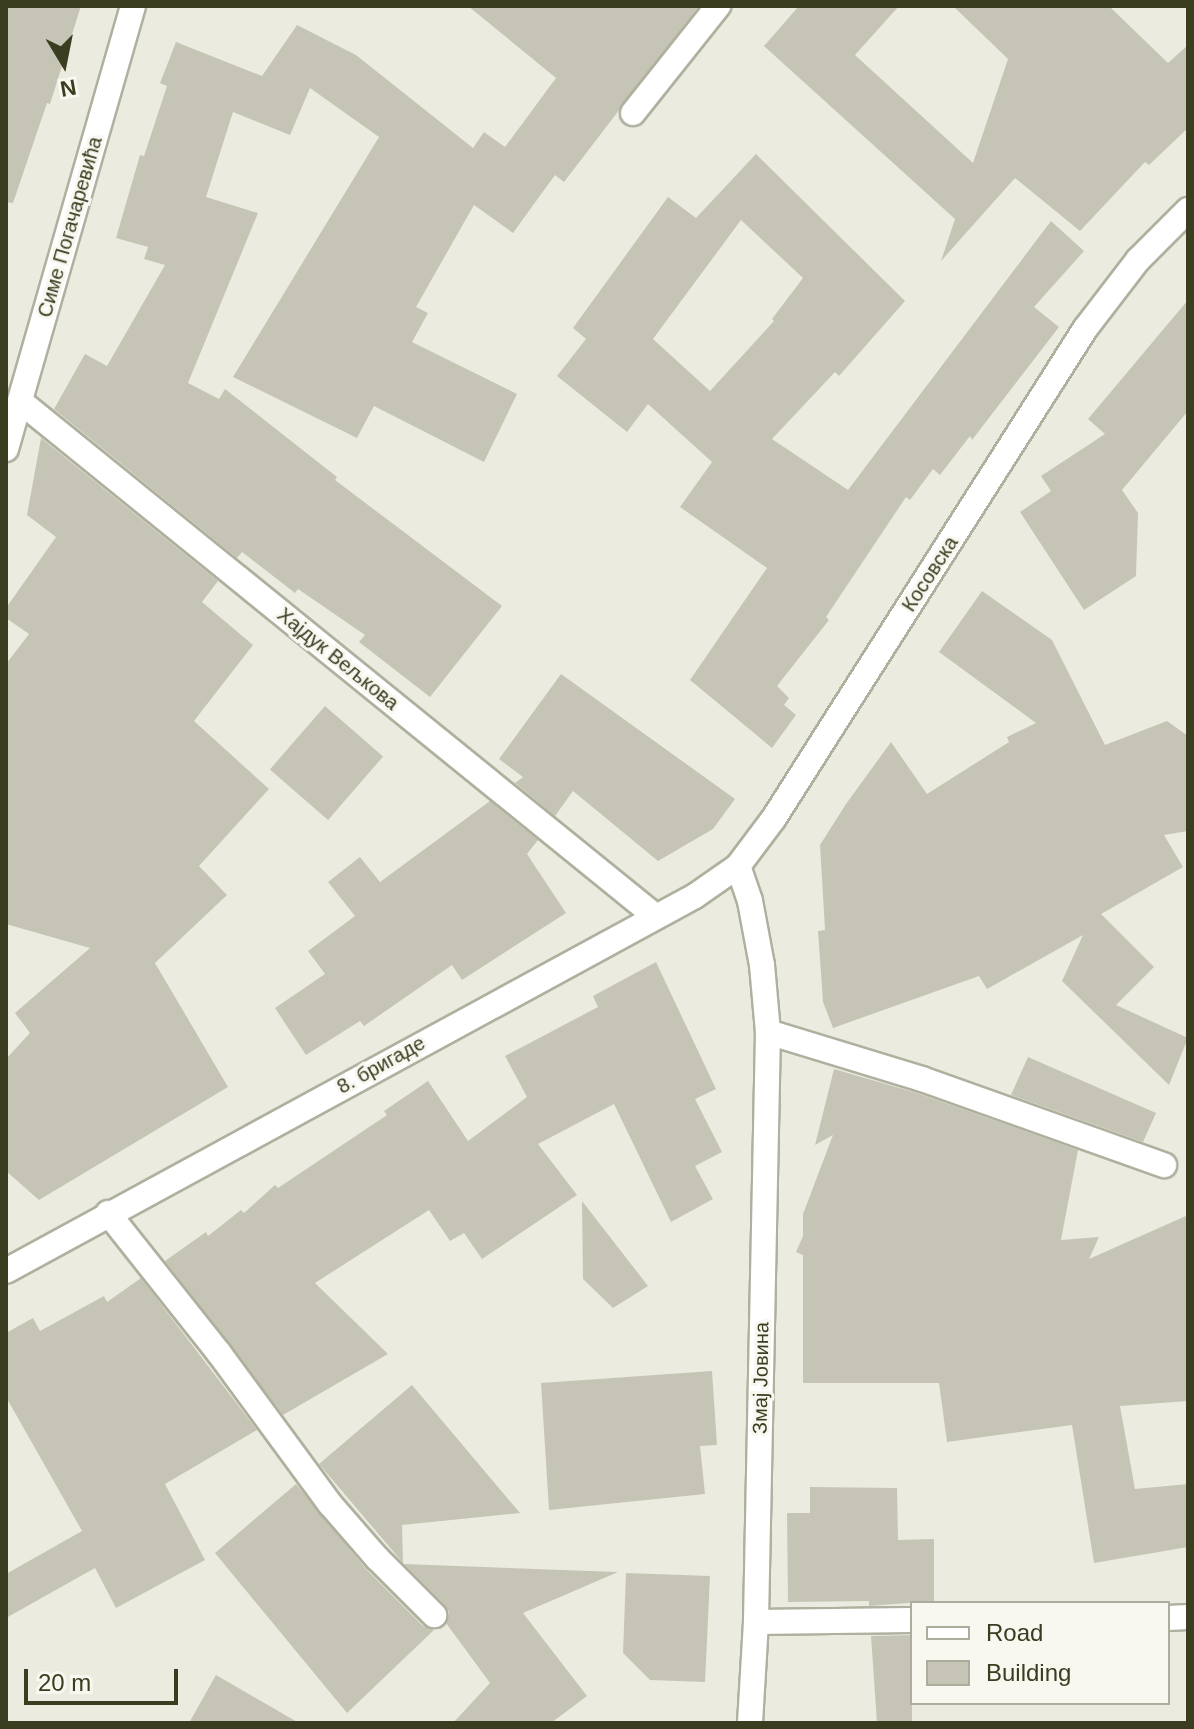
<!DOCTYPE html>
<html>
<head>
<meta charset="utf-8">
<style>
  body { margin:0 }
  #map { position:relative; width:1194px; height:1729px; overflow:hidden; background:#ecebe0; font-family:Arial,sans-serif }
  div>[style] { position:absolute }
  .building>* { inset:0; background:#c6c5b5; transform-origin:0 0 }
  .roads { filter:drop-shadow(2px 0 #afb09e) drop-shadow(-2px 0 #afb09e) drop-shadow(0 2px #afb09e) drop-shadow(0 -2px #afb09e) }
  .lane>* { height:24px; margin:-12px; padding:0 12px; transform-origin:12px; border-radius:12px; background:#fff }
  .street>* { height:24px; margin:-12px; padding:0 12px; transform-origin:12px; border-radius:12px; background:#fff }
  .secondary>* { height:24px; margin:-12px; padding:0 12px; transform-origin:12px; border-radius:12px; background:#fff }
  span { translate:-50% -50%; white-space:nowrap; text-align:center; line-height:1.15; -webkit-text-stroke:6px #f8f7f0; paint-order:stroke }
  .street-label { font-size:20px; color:#3a3d1f }
  .frame { position:absolute; inset:0; border:8px solid #3a3d1f; pointer-events:none }
  .legend { position:absolute; left:910px; top:1601px; width:260px; height:104px; box-sizing:border-box; background:#f8f7f0; border:2px solid #acad9c; margin:0; padding:10px 14px; list-style:none; font-size:24px; color:#3a3d1f }
  .legend li { display:flex; align-items:center; gap:16px; height:40px }
  .legend b { width:40px; border:2px solid #acad9c }
  .north { position:absolute; left:24px; top:24px; width:80px; height:80px; -webkit-text-stroke:6px #f8f7f0; paint-order:stroke; rotate:170deg; font-size:22px; font-weight:700; line-height:32px; text-align:center; color:#3a3d1f }
  .north::after { content:''; display:block; margin:auto; width:28px; height:36px; background:#3a3d1f; clip-path:polygon(50% 0,100% 100%,50% 72%,0 100%) }
  .scale { position:absolute; left:24px; top:1669px; width:154px; height:36px; box-sizing:border-box; border:4px solid #3a3d1f; border-top:0; padding-left:10px; font-size:24px; line-height:28px; white-space:nowrap; color:#3a3d1f; -webkit-text-stroke:6px #f8f7f0; paint-order:stroke }
</style>
</head>
<body>
<div id="map">
  <div class="building">
    <div style="clip-path:polygon(6px 6px,81px 6px,50px 104px,47px 103px,13px 203px,6px 202px)"></div>
    <div style="clip-path:polygon(468px 6px,699px 6px,564px 182px,555px 175px,513px 233px,474px 205px,416px 307px,428px 313px,412px 342px,517px 394px,484px 462px,374px 406px,357px 438px,233px 377px,379px 137px,310px 88px,290px 135px,233px 112px,206px 197px,258px 213px,188px 383px,219px 399px,225px 389px,337px 477px,335px 480px,502px 606px,430px 697px,359px 642px,365px 635px,298px 589px,295px 593px,242px 552px,237px 558px,54px 409px,85px 354px,107px 366px,165px 265px,144px 259px,148px 247px,116px 238px,140px 155px,144px 156px,167px 86px,160px 83px,176px 42px,262px 76px,297px 25px,356px 55px,473px 148px,484px 132px,505px 147px,556px 78px)"></div>
    <div style="clip-path:polygon(799px 6px,899px 6px,855px 55px,973px 163px,1008px 59px,953px 6px,1109px 6px,1168px 63px,1188px 45px,1188px 128px,1149px 165px,1145px 162px,1080px 231px,1015px 178px,941px 261px,955px 219px,764px 46px)"></div>
    <div style="clip-path:polygon(evenodd,756px 154px,905px 301px,839px 376px,835px 372px,772px 439px,848px 490px,1051px 221px,1084px 251px,1034px 307px,1059px 327px,972px 440px,970px 436px,940px 475px,933px 469px,910px 500px,906px 497px,826px 617px,829px 620px,777px 686px,789px 698px,784px 705px,796px 715px,772px 748px,690px 680px,767px 568px,680px 507px,712px 462px,648px 404px,627px 432px,557px 376px,586px 339px,573px 328px,668px 197px,696px 218px,756px 154px,741px 220px,803px 278px,772px 319px,774px 321px,710px 391px,653px 339px,741px 220px)"></div>
    <div style="clip-path:polygon(1188px 300px,1188px 411px,1122px 490px,1138px 513px,1136px 576px,1084px 610px,1020px 512px,1051px 491px,1041px 476px,1105px 434px,1088px 419px)"></div>
    <div style="clip-path:polygon(41px 438px,218px 581px,202px 602px,253px 645px,194px 721px,269px 789px,199px 866px,227px 895px,155px 963px,228px 1087px,39px 1200px,6px 1171px,6px 1059px,30px 1033px,15px 1013px,90px 948px,6px 924px,6px 664px,29px 634px,6px 618px,6px 608px,56px 537px,27px 515px)"></div>
    <div style="clip-path:polygon(982px 591px,1052px 640px,1105px 745px,1167px 721px,1188px 736px,1188px 831px,1164px 835px,1183px 867px,1101px 914px,1154px 967px,1116px 1005px,1188px 1038px,1169px 1085px,1062px 981px,1083px 935px,987px 989px,979px 976px,833px 1028px,823px 1002px,818px 931px,825px 930px,820px 845px,846px 804px,891px 742px,927px 794px,1009px 742px,1007px 737px,1036px 723px,939px 652px)"></div>
    <div style="clip-path:polygon(561px 674px,735px 799px,713px 829px,658px 861px,573px 791px,555px 816px,515px 783px,523px 777px,499px 759px)"></div>
    <div style="left:325px;top:706px;width:77px;height:84px;rotate:41deg"></div>
    <div style="clip-path:polygon(490px 801px,538px 840px,527px 854px,566px 913px,462px 980px,452px 965px,364px 1026px,360px 1021px,306px 1055px,275px 1008px,325px 974px,308px 951px,355px 916px,328px 882px,360px 857px,380px 882px)"></div>
    <div style="clip-path:polygon(656px 962px,716px 1089px,695px 1099px,722px 1152px,695px 1166px,713px 1199px,671px 1222px,614px 1104px,538px 1144px,577px 1195px,482px 1259px,464px 1233px,450px 1241px,429px 1210px,315px 1283px,388px 1354px,283px 1415px,165px 1261px,206px 1232px,208px 1236px,241px 1210px,244px 1213px,275px 1185px,278px 1188px,387px 1115px,384px 1111px,428px 1081px,468px 1141px,527px 1097px,505px 1056px,598px 1007px,593px 996px)"></div>
    <div style="clip-path:polygon(1028px 1057px,1156px 1113px,1143px 1142px,1011px 1095px)"></div>
    <div style="clip-path:polygon(834px 1069px,917px 1093px,1078px 1150px,1061px 1240px,1099px 1237px,1089px 1259px,1188px 1215px,1188px 1401px,1120px 1406px,1135px 1489px,1188px 1484px,1188px 1547px,1094px 1563px,1072px 1425px,947px 1442px,939px 1383px,803px 1383px,803px 1255px,796px 1252px,803px 1236px,803px 1214px,833px 1135px,815px 1145px)"></div>
    <div style="clip-path:polygon(582px 1201px,648px 1286px,613px 1308px,583px 1279px)"></div>
    <div style="clip-path:polygon(141px 1278px,257px 1430px,165px 1484px,205px 1560px,116px 1608px,95px 1568px,6px 1618px,6px 1574px,82px 1531px,6px 1397px,6px 1333px,33px 1318px,40px 1331px,104px 1296px,107px 1302px)"></div>
    <div style="clip-path:polygon(712px 1371px,717px 1445px,700px 1446px,705px 1494px,549px 1510px,541px 1383px)"></div>
    <div style="clip-path:polygon(412px 1385px,520px 1513px,402px 1525px,403px 1563px,319px 1464px)"></div>
    <div style="clip-path:polygon(296px 1484px,366px 1569px,423px 1626px,434px 1630px,347px 1713px,215px 1553px)"></div>
    <div style="clip-path:polygon(810px 1487px,897px 1488px,898px 1540px,934px 1539px,934px 1601px,869px 1606px,869px 1601px,788px 1602px,787px 1513px,810px 1513px)"></div>
    <div style="clip-path:polygon(404px 1564px,618px 1572px,523px 1613px,587px 1696px,551px 1723px,453px 1723px,490px 1683px,446px 1623px,449px 1612px,445px 1605px)"></div>
    <div style="clip-path:polygon(626px 1573px,710px 1576px,705px 1682px,650px 1680px,623px 1653px)"></div>
    <div style="clip-path:polygon(912px 1635px,912px 1723px,877px 1723px,871px 1636px)"></div>
    <div style="clip-path:polygon(216px 1675px,299px 1723px,189px 1723px)"></div>
  </div>
  <div class="roads">
    <div class="lane">
      <div style="left:633px;top:113px;width:137px;rotate:-51.5deg"></div>
      <div style="left:768px;top:1032px;width:161px;rotate:17deg"></div>
      <div style="left:922px;top:1079px;width:257px;rotate:19.6deg"></div>
      <div style="left:108px;top:1213px;width:179px;rotate:51.6deg"></div>
      <div style="left:219px;top:1353px;width:187px;rotate:53.7deg"></div>
      <div style="left:330px;top:1504px;width:72px;rotate:49deg"></div>
      <div style="left:377px;top:1558px;width:81px;rotate:45deg"></div>
      <div style="left:1168px;top:1618px;width:20px;rotate:-3deg"></div>
      <div style="left:756px;top:1622px;width:156px;rotate:-0.7deg"></div>
    </div>
    <div class="street">
      <div style="left:21px;top:402px;width:816px;rotate:39.03deg"></div>
    </div>
    <div class="secondary">
      <div style="left:6px;top:449px;width:461px;rotate:-74deg"></div>
      <div style="left:738px;top:866px;width:37px;rotate:71deg"></div>
      <div style="left:750px;top:901px;width:65px;rotate:79.4deg"></div>
      <div style="left:762px;top:965px;width:67px;rotate:84.9deg"></div>
      <div style="left:768px;top:1032px;width:590px;rotate:91.17deg"></div>
      <div style="left:756px;top:1622px;width:101px;rotate:93.4deg"></div>
      <div style="left:6px;top:1271px;width:784px;rotate:-28.56deg"></div>
      <div style="left:695px;top:896px;width:52px;rotate:-34.9deg"></div>
      <div style="left:738px;top:866px;width:60px;rotate:-53.1deg"></div>
      <div style="left:774px;top:818px;width:580px;rotate:-57.54deg"></div>
      <div style="left:1085px;top:329px;width:87px;rotate:-52.5deg"></div>
      <div style="left:1138px;top:260px;width:71px;rotate:-45deg"></div>
    </div>
  </div>
  <div class="street-label">
    <span style="left:70px;top:227px;rotate:-74deg">Симе Погачаревића</span>
    <span style="left:930px;top:574px;rotate:-57deg">Косовска</span>
    <span style="left:338px;top:659px;rotate:39deg">Хајдук Вељкова</span>
    <span style="left:381px;top:1065px;rotate:-29deg">8. бригаде</span>
    <span style="left:761px;top:1378px;rotate:-89deg">Змај Јовина</span>
  </div>
  <div class="frame"></div>
  <ul class="legend">
  <li><b style="height:10px;background:#fff"></b>Road</li>
  <li><b style="height:22px;background:#c6c5b5"></b>Building</li>
  </ul>
  <div class="north">N</div>
  <div class="scale">20 m</div>
</div>
</body>
</html>
